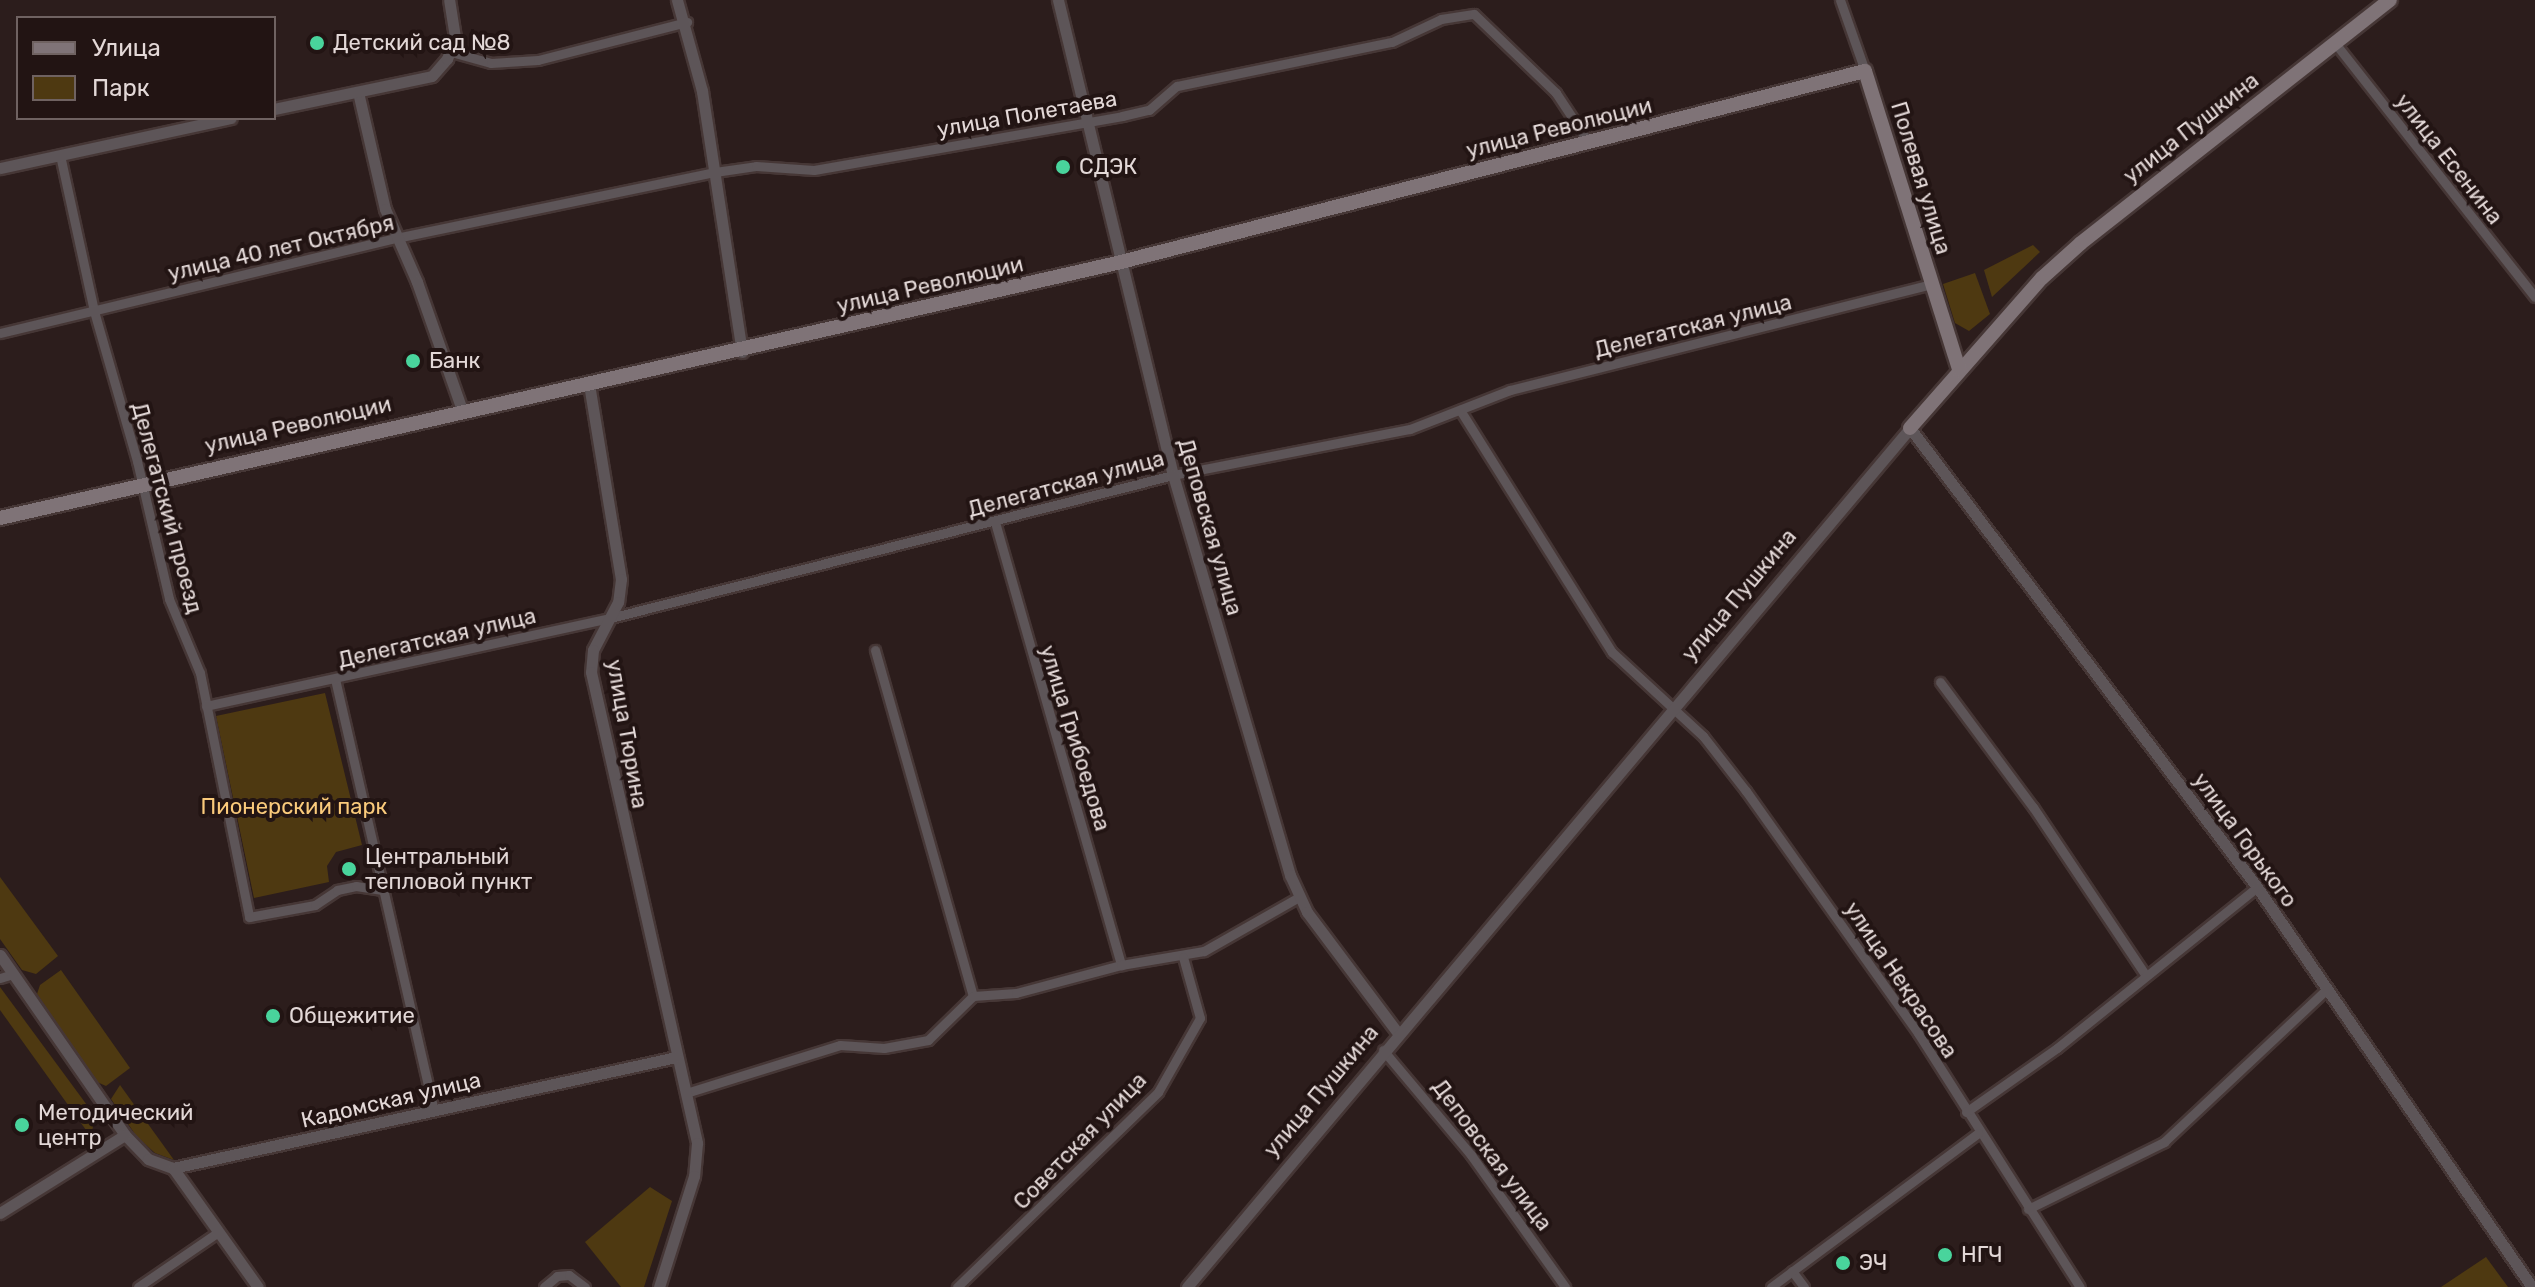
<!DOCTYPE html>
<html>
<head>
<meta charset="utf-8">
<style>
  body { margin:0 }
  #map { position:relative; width:2535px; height:1287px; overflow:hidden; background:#2c1d1c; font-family:Rubik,sans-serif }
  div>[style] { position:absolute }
  .green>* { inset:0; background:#4e3911 }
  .roads { filter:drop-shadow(2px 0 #463736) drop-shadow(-2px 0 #463736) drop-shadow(0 2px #463736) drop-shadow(0 -2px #463736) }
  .minor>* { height:9px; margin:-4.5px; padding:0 4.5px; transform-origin:4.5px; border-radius:4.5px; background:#5d5558 }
  .tertiary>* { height:11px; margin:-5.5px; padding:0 5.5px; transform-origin:5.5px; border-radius:5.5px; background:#5d5558 }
  .secondary>* { height:14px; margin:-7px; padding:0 7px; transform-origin:7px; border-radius:7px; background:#7f7377 }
  .dots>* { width:22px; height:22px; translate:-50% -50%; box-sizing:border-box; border:4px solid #221413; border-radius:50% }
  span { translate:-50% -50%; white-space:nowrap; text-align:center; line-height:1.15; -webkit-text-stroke:8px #221413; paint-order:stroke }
  .poi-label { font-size:22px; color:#e3d8d7 }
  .left { translate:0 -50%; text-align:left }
  .street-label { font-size:22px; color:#e3d8d7 }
  .park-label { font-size:22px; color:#faca7b }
  .legend { position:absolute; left:16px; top:16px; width:260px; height:104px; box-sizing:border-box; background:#221413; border:2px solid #6f6261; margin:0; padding:10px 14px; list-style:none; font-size:24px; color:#e3d8d7 }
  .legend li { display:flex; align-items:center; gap:16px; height:40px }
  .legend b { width:40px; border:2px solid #6f6261 }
</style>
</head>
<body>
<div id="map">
  <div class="green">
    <div style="clip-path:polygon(2033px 245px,2040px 252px,1992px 297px,1984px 270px)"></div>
    <div style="clip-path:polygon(1975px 273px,1990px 314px,1969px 331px,1955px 323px,1943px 284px)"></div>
    <div style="clip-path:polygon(325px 693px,362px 845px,336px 852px,327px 866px,329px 882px,254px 898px,216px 716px)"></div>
    <div style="clip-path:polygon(0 877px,58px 956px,36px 974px,22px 970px,0 939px)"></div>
    <div style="clip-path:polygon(61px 970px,130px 1068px,106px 1086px,97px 1082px,37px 994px,40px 985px)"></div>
    <div style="clip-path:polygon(0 987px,95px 1116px,91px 1137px,0 1010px)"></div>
    <div style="clip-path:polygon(120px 1085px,174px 1160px,155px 1153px,137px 1137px,111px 1099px)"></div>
    <div style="clip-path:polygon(650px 1187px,672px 1201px,644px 1287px,621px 1287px,585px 1242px)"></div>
    <div style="clip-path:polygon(2486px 1257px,2508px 1287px,2441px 1287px)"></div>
  </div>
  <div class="roads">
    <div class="minor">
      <div style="left:1840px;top:0;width:75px;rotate:70.6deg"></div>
      <div style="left:2335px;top:43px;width:323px;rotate:51.8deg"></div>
      <div style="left:451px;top:52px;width:41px;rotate:15.4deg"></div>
      <div style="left:491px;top:63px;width:47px;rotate:-3.7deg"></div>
      <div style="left:538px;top:60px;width:154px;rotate:-14.3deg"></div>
      <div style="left:60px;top:155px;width:160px;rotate:77.7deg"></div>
      <div style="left:94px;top:311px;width:156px;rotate:74deg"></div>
      <div style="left:137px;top:461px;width:142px;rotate:76.9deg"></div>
      <div style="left:169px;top:599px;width:80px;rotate:67.3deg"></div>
      <div style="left:200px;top:673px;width:249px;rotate:78.6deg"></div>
      <div style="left:249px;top:917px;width:67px;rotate:-10.3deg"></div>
      <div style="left:315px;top:905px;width:27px;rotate:-34deg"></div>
      <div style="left:337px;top:890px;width:19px;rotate:-12deg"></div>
      <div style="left:356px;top:886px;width:25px;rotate:9deg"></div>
      <div style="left:0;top:333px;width:407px;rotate:-13.5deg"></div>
      <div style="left:396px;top:238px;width:326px;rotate:-11.7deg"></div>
      <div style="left:715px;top:172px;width:41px;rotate:-8.3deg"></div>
      <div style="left:756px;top:166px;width:58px;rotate:3.9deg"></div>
      <div style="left:814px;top:170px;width:313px;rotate:-9.9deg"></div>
      <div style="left:1122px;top:116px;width:28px;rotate:-13deg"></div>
      <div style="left:1149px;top:110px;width:37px;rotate:-41deg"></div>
      <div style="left:1177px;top:86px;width:219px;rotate:-11.6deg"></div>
      <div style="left:1392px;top:42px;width:54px;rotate:-25.1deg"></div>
      <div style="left:1441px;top:19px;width:33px;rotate:-9deg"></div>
      <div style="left:1474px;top:14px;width:114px;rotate:43.9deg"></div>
      <div style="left:1556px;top:93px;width:60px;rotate:56.6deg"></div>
      <div style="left:1460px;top:410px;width:286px;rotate:57.9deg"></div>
      <div style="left:1612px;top:652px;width:124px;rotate:42.7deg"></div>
      <div style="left:1703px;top:736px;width:70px;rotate:52deg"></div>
      <div style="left:1746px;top:791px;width:297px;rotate:54.6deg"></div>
      <div style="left:1918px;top:1033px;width:301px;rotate:57.5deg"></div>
      <div style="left:995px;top:522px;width:461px;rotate:74.1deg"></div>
      <div style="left:875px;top:650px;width:360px;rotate:74.2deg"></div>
      <div style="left:335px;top:679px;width:442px;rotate:77.1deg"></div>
      <div style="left:1940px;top:682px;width:156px;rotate:53.4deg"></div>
      <div style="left:2033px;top:807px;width:201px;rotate:56.2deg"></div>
      <div style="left:206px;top:706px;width:413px;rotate:-12.3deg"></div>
      <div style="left:610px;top:618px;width:581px;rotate:-14.25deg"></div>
      <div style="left:1173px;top:475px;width:241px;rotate:-11deg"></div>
      <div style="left:1410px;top:429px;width:107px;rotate:-21.3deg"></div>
      <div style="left:1510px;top:390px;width:434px;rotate:-14.1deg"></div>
      <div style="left:0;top:978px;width:14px;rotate:-17deg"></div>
      <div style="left:1383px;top:1050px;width:137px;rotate:50deg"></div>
      <div style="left:1471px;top:1155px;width:162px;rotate:54.5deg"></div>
      <div style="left:686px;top:1093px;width:161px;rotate:-17.3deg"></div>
      <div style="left:840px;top:1045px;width:44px;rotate:3.9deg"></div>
      <div style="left:884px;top:1048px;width:45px;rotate:-10.3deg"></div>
      <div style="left:928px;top:1040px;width:63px;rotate:-44.4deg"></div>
      <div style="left:973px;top:996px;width:43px;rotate:-4deg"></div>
      <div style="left:1016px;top:993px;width:109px;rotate:-14.9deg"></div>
      <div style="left:1121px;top:965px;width:84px;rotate:-9.6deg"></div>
      <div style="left:1204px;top:951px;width:109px;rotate:-29.6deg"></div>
      <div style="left:1966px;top:1112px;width:111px;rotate:-35.1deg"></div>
      <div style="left:2057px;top:1048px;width:257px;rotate:-38.8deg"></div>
      <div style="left:2028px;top:1209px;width:152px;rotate:-26.2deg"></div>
      <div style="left:2164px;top:1142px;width:224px;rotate:-43.2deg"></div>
      <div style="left:1792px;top:1271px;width:20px;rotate:53deg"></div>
      <div style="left:138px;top:1287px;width:96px;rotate:-34.4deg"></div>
      <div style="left:544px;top:1287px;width:17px;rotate:-40deg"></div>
      <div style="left:557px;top:1276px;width:12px;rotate:-5deg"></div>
      <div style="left:569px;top:1275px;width:20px;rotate:37deg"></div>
      <div style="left:957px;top:1287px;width:280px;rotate:-44.1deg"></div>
      <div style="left:1158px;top:1092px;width:85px;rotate:-60.4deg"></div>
      <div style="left:1200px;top:1018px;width:63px;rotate:-105.6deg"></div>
      <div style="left:1771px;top:1287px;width:258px;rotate:-36.6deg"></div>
    </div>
    <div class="tertiary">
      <div style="left:677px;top:0;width:94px;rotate:74.6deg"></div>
      <div style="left:702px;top:91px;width:264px;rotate:81.3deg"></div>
      <div style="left:1058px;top:0;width:489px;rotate:76.4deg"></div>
      <div style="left:1173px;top:475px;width:417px;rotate:73.7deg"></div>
      <div style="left:1290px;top:875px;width:41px;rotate:65.3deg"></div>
      <div style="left:1307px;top:912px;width:151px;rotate:53.1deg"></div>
      <div style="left:358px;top:92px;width:120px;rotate:77deg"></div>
      <div style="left:385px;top:209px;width:80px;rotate:66.3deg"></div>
      <div style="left:417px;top:282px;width:136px;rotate:70.6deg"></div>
      <div style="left:274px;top:109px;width:161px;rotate:-11.8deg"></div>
      <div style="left:432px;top:76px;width:23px;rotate:-49deg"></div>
      <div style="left:447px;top:59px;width:23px;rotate:-70deg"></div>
      <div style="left:455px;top:37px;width:37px;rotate:-99deg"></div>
      <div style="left:0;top:168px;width:236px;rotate:-12.2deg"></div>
      <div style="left:589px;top:384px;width:198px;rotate:80.7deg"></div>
      <div style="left:621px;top:579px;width:23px;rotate:97deg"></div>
      <div style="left:618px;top:602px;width:54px;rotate:117.5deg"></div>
      <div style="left:593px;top:650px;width:22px;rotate:95deg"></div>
      <div style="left:591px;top:672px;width:483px;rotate:77.3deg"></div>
      <div style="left:697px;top:1143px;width:33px;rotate:95deg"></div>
      <div style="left:694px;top:1176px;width:116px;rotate:107.5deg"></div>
      <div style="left:0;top:955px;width:219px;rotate:55.2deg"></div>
      <div style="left:125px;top:1135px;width:33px;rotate:46deg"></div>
      <div style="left:148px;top:1159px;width:27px;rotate:20deg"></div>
      <div style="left:173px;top:1168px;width:515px;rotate:-12.44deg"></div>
      <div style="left:173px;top:1168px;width:146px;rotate:54.5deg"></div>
      <div style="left:0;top:1213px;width:147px;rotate:-32deg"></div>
      <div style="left:1187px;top:1287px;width:1123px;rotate:-49.91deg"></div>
      <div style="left:1910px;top:428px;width:575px;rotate:52.91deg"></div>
      <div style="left:2257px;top:887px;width:485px;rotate:55.5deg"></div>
    </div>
    <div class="secondary">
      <div style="left:1910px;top:428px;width:200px;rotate:-48.7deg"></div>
      <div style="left:2042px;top:278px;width:52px;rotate:-41.9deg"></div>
      <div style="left:2081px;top:243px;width:393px;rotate:-38.2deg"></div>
      <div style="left:0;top:518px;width:1150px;rotate:-12.86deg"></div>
      <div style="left:1121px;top:262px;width:768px;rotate:-14.4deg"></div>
      <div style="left:1865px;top:71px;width:313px;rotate:72.5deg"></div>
    </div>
  </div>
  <div class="dots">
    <div style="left:317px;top:43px;background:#49d49c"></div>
    <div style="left:1063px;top:167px;background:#49d49c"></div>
    <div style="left:413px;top:361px;background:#49d49c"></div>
    <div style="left:349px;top:869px;background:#49d49c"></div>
    <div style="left:273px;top:1016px;background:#49d49c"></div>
    <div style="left:22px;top:1125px;background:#49d49c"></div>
    <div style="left:1945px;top:1255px;background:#49d49c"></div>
    <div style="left:1843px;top:1263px;background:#49d49c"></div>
  </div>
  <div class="poi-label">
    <span class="left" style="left:333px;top:43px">Детский сад №8</span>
    <span class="left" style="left:1079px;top:167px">СДЭК</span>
    <span class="left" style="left:429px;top:361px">Банк</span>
    <span class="left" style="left:365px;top:869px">Центральный<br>тепловой пункт</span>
    <span class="left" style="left:289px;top:1016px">Общежитие</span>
    <span class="left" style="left:38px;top:1125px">Методический<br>центр</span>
    <span class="left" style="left:1961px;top:1255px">НГЧ</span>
    <span class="left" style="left:1859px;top:1263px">ЭЧ</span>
  </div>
  <div class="street-label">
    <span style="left:1027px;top:114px;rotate:-10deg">улица Полетаева</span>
    <span style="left:1559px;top:128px;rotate:-14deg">улица Революции</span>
    <span style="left:2191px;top:128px;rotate:-38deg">улица Пушкина</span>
    <span style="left:2449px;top:159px;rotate:52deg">улица Есенина</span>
    <span style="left:1921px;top:178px;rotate:73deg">Полевая улица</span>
    <span style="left:281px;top:248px;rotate:-13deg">улица 40 лет Октября</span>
    <span style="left:930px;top:285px;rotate:-13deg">улица Революции</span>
    <span style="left:1693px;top:326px;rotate:-14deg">Делегатская улица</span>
    <span style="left:298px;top:425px;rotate:-13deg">улица Революции</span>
    <span style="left:1066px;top:484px;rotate:-15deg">Делегатская улица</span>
    <span style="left:167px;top:508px;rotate:75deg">Делегатский проезд</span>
    <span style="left:1210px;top:527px;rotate:74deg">Деповская улица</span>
    <span style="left:1739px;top:595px;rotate:-50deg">улица Пушкина</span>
    <span style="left:437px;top:638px;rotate:-13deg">Делегатская улица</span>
    <span style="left:627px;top:734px;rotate:80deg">улица Тюрина</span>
    <span style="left:1075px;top:738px;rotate:73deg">улица Грибоедова</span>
    <span style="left:2245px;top:840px;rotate:54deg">улица Горького</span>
    <span style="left:1901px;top:980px;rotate:56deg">улица Некрасова</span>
    <span style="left:1321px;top:1091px;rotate:-50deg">улица Пушкина</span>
    <span style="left:391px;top:1100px;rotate:-13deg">Кадомская улица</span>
    <span style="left:1080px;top:1141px;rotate:-46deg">Советская улица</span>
    <span style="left:1492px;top:1155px;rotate:53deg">Деповская улица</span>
  </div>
  <div class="park-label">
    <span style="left:294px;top:807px">Пионерский парк</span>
  </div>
  <ul class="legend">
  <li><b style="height:10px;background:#7f7377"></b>Улица</li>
  <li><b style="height:22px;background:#4e3911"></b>Парк</li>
  </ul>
</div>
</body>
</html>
